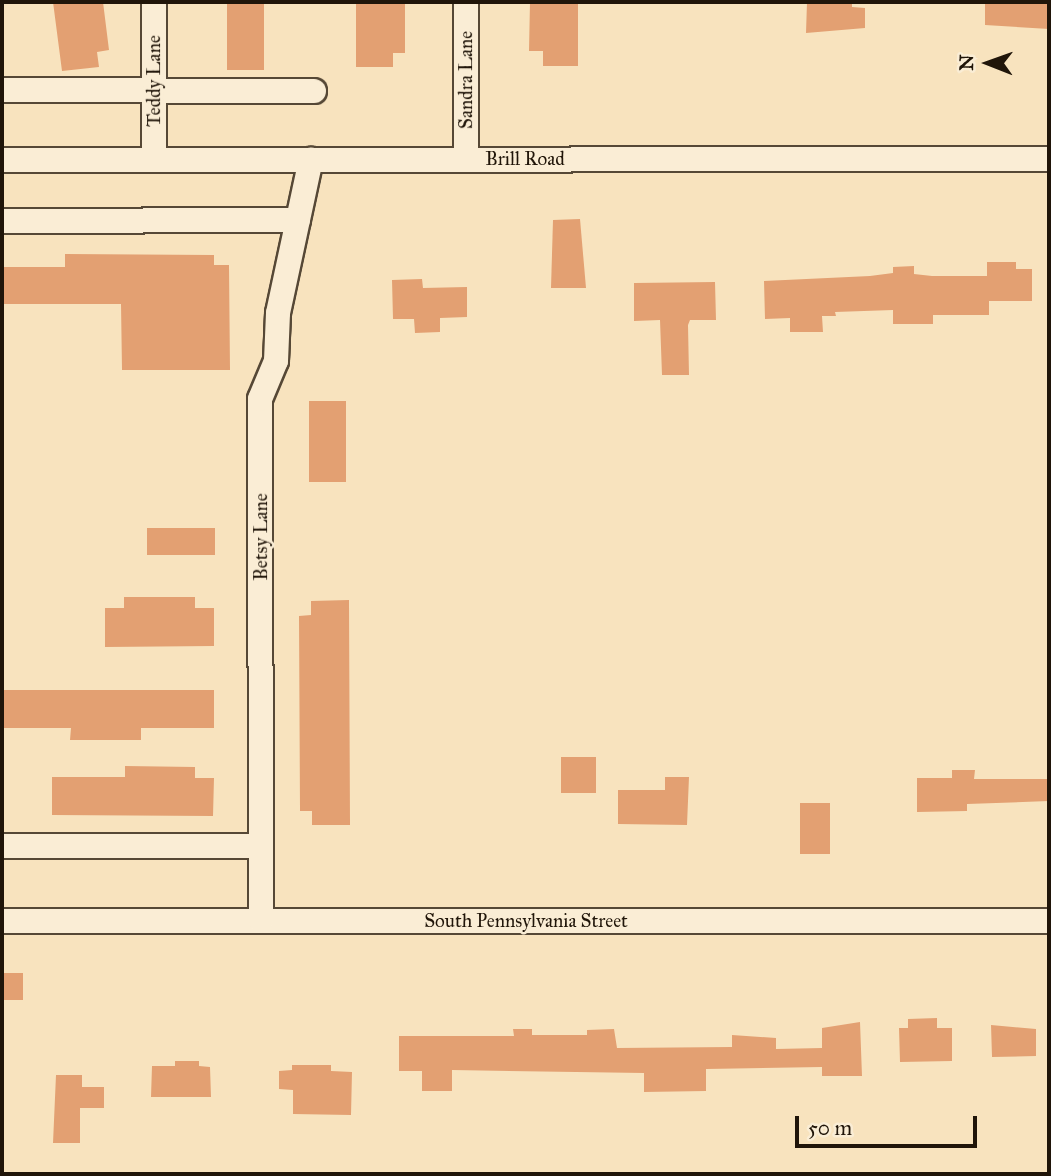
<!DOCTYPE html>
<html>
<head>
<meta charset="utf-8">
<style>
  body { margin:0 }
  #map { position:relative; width:1051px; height:1176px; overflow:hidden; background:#f8e3be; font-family:"IM FELL Great Primer",serif }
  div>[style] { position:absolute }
  .building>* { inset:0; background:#e3a072; transform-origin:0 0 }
  .roads { filter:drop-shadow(2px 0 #564836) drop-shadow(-2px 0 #564836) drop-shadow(0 2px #564836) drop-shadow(0 -2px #564836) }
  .street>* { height:24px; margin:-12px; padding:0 12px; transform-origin:12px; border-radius:12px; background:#faedd5 }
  span { translate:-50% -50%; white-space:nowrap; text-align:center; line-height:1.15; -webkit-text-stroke:5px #faedd5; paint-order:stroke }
  .street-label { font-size:19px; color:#201509 }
  .frame { position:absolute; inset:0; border:4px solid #201509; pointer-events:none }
  .north { position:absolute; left:953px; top:28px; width:70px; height:70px; -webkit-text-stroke:5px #faedd5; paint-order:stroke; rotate:271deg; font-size:19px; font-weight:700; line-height:28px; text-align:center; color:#201509 }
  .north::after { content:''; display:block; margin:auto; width:24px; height:32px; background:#201509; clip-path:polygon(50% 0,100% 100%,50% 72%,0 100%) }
  .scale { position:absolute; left:795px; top:1116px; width:182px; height:32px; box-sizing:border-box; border:4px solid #201509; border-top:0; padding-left:9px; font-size:21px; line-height:24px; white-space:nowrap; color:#201509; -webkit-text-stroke:5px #faedd5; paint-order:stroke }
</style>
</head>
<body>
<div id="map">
  <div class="building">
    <div style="clip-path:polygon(53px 2px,103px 2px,109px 50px,97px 52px,99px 67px,62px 71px)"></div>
    <div style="left:227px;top:2px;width:37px;height:68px"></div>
    <div style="clip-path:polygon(356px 2px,405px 2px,405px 53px,393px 53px,393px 67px,356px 67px)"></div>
    <div style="clip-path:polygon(530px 2px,578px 2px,578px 66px,543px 66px,543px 51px,529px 51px)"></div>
    <div style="clip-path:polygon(807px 2px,852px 2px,852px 7px,865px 8px,865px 28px,806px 33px)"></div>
    <div style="clip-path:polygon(985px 2px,1049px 2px,1049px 29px,985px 25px)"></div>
    <div style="clip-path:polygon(580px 219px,586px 288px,551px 288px,553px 220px)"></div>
    <div style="clip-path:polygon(65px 254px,214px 255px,214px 265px,229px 265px,230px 370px,122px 370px,121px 304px,2px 304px,2px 267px,65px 267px)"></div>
    <div style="clip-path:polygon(987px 262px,1016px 262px,1016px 269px,1032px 269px,1032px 301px,989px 301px,989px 315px,933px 315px,933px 324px,893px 324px,893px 310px,835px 312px,836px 316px,822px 316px,823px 332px,790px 332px,790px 318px,765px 319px,764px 281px,870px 276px,893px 273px,893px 267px,914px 266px,914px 274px,932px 276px,987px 276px)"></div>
    <div style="clip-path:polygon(422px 279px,423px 288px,467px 287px,467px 317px,440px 318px,440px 332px,415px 333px,414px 319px,393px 319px,392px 280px)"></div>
    <div style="clip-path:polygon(715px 282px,716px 320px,690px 320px,688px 325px,689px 375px,662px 375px,660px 320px,634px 321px,634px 283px)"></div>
    <div style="left:309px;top:401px;width:37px;height:81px"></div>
    <div style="left:147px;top:528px;width:68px;height:27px"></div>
    <div style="clip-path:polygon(124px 597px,195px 597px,195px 608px,214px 608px,214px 646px,105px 647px,105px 608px,124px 608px)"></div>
    <div style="clip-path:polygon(349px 600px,350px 825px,312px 825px,312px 811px,300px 811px,299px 616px,311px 615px,311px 601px)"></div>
    <div style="clip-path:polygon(2px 690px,214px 690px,214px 728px,141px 728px,141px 740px,70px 740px,71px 728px,2px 728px)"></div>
    <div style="left:561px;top:757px;width:35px;height:36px"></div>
    <div style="clip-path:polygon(125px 766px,195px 767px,195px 778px,214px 778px,213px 816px,52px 815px,52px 777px,125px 777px)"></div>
    <div style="clip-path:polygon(952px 770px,975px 770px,974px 779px,1049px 779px,1049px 801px,967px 804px,967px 811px,917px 812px,917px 778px,952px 778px)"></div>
    <div style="clip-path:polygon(665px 777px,689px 777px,687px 825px,618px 824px,618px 790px,665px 790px)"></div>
    <div style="left:800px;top:803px;width:30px;height:51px"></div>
    <div style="left:2px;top:973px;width:21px;height:27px"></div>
    <div style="clip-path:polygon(937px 1018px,937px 1028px,952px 1028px,952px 1061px,900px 1062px,899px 1028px,908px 1028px,908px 1019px)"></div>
    <div style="clip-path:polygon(860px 1022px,862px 1076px,822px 1076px,822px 1067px,706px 1069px,706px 1091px,644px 1092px,644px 1073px,452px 1070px,452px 1091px,422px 1091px,422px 1071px,399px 1071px,399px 1036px,514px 1036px,513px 1029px,532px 1029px,532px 1035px,587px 1035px,587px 1030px,614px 1029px,617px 1048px,732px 1047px,732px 1035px,776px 1038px,776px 1049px,822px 1048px,822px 1028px)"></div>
    <div style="clip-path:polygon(991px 1025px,1036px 1029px,1036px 1056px,992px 1057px)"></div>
    <div style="clip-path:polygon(175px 1061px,199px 1061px,199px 1066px,210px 1067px,211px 1097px,151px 1097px,152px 1066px,175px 1066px)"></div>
    <div style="clip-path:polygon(292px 1065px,331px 1065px,331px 1071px,352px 1072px,351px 1115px,293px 1114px,293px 1090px,279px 1089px,279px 1071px,292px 1070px)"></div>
    <div style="clip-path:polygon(56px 1075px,82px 1075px,82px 1087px,104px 1087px,104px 1108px,80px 1108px,80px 1143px,53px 1143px)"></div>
  </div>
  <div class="roads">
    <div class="street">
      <div style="left:466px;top:2px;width:157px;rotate:90deg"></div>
      <div style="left:2px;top:90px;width:312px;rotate:0.2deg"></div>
      <div style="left:2px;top:160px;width:1047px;rotate:-0.05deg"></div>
      <div style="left:154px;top:160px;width:158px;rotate:-90deg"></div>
      <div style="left:2px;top:221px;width:296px;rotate:-0.2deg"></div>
      <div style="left:2px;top:846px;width:259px"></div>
      <div style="left:2px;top:921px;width:1047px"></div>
      <div style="left:261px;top:921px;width:522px;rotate:-90.11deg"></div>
      <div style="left:260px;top:399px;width:41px;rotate:-67.2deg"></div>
      <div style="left:276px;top:361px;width:48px;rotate:-87.6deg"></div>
      <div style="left:278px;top:313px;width:157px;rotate:-77.9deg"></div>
    </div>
  </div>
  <div class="street-label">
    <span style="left:466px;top:80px;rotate:-90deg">Sandra Lane</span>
    <span style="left:154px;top:81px;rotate:-90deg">Teddy Lane</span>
    <span style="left:525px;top:159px">Brill Road</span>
    <span style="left:261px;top:537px;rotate:-90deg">Betsy Lane</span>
    <span style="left:526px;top:921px">South Pennsylvania Street</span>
  </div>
  <div class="frame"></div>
  <div class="north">N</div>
  <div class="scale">50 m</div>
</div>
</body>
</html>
